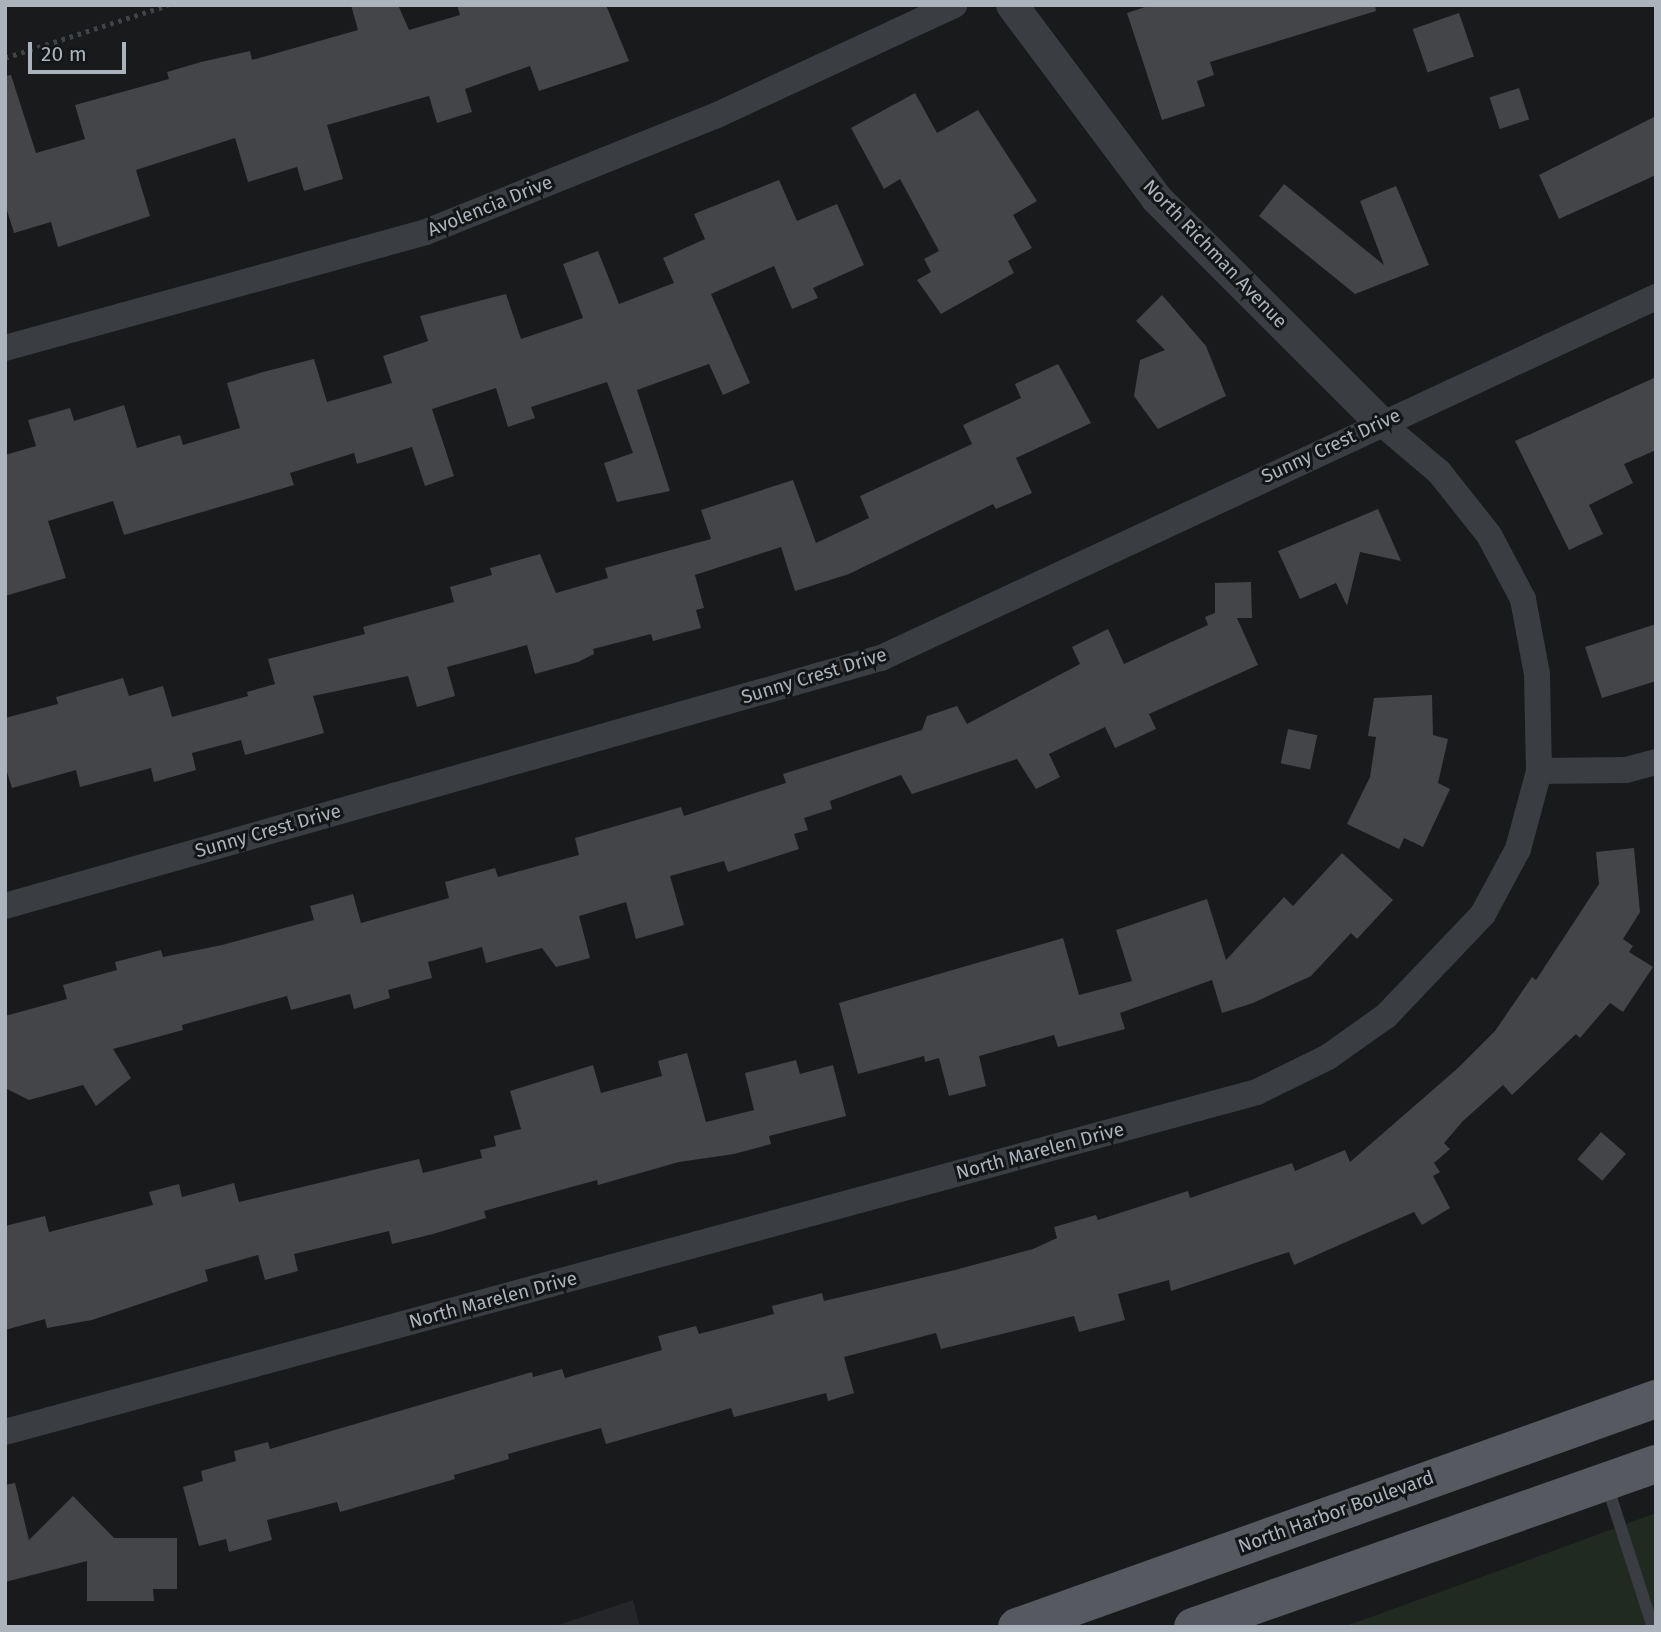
<!DOCTYPE html>
<html>
<head>
<meta charset="utf-8">
<style>
  body { margin:0 }
  #map { position:relative; width:1661px; height:1632px; overflow:hidden; background:#191a1b; font-family:"Fira Sans",sans-serif }
  div>[style] { position:absolute }
  .built>* { inset:0; background:#252629 }
  .green>* { inset:0; background:#212a20 }
  .building>* { inset:0; background:#434549; transform-origin:0 0 }
  .path>* { height:4.5px; margin-top:-2.25px; transform-origin:0; background:repeating-linear-gradient(90deg,#404448 0 3.5px,transparent 0 8.5px) }
  .service>* { height:12px; margin:-6px; padding:0 6px; transform-origin:6px; border-radius:6px; background:#3a3d41 }
  .minor>* { height:26px; margin:-13px; padding:0 13px; transform-origin:13px; border-radius:13px; background:#3a3d41 }
  .tertiary>* { height:32px; margin:-16px; padding:0 16px; transform-origin:16px; border-radius:16px; background:#3a3d41 }
  .primary>* { height:38px; margin:-19px; padding:0 19px; transform-origin:19px; border-radius:19px; background:#565a60 }
  span { translate:-50% -50%; white-space:nowrap; text-align:center; line-height:1.15; -webkit-text-stroke:6px #141517; paint-order:stroke }
  .street-label { font-size:19px; color:#abb4bc }
  .frame { position:absolute; inset:0; border:7px solid #abb4bc; pointer-events:none }
  .scale { position:absolute; left:28px; top:42px; width:98px; height:32px; box-sizing:border-box; border:4px solid #abb4bc; border-top:0; padding-left:9px; font-size:21px; line-height:24px; white-space:nowrap; color:#abb4bc; -webkit-text-stroke:5px #141517; paint-order:stroke }
</style>
</head>
<body>
<div id="map">
  <div class="built">
    <div style="clip-path:polygon(633px 1600px,640px 1627px,552px 1627px)"></div>
  </div>
  <div class="green">
    <div style="clip-path:polygon(1656px 1513px,1656px 1627px,1343px 1627px,1512px 1566px)"></div>
  </div>
  <div class="building">
    <div style="clip-path:polygon(351px 5px,398px 5px,409px 30px,460px 15px,457px 5px,606px 5px,629px 61px,539px 91px,530px 66px,465px 89px,472px 112px,437px 123px,429px 96px,327px 125px,343px 179px,304px 191px,297px 167px,248px 182px,235px 138px,136px 170px,150px 216px,58px 247px,51px 222px,14px 233px,5px 204px,5px 76px,11px 75px,36px 153px,85px 139px,75px 105px,169px 79px,167px 72px,201px 62px,250px 51px,252px 60px,358px 30px)"></div>
    <div style="clip-path:polygon(1151px 5px,1375px 5px,1376px 11px,1210px 62px,1214px 75px,1197px 81px,1205px 106px,1162px 120px,1127px 13px)"></div>
    <div style="left:1459px;top:13px;width:46px;height:49px;rotate:71deg"></div>
    <div style="left:1519px;top:88px;width:33px;height:31px;rotate:72deg"></div>
    <div style="clip-path:polygon(915px 93px,937px 133px,978px 110px,1037px 201px,1013px 215px,1032px 248px,1008px 261px,1014px 273px,941px 314px,917px 280px,931px 272px,924px 259px,939px 251px,900px 179px,884px 189px,851px 128px)"></div>
    <div style="clip-path:polygon(1656px 116px,1656px 175px,1559px 219px,1539px 175px)"></div>
    <div style="clip-path:polygon(779px 180px,797px 221px,837px 204px,864px 265px,813px 288px,818px 298px,792px 309px,774px 266px,711px 294px,750px 383px,723px 395px,709px 364px,637px 390px,670px 491px,617px 502px,604px 463px,633px 453px,607px 382px,531px 407px,535px 418px,508px 427px,496px 388px,432px 409px,454px 476px,425px 486px,412px 447px,357px 464px,354px 453px,290px 473px,294px 485px,124px 535px,113px 501px,48px 521px,66px 578px,5px 596px,5px 455px,36px 446px,28px 420px,70px 408px,74px 421px,124px 405px,137px 448px,180px 435px,183px 445px,240px 428px,227px 383px,263px 372px,314px 359px,327px 402px,392px 383px,383px 356px,428px 341px,420px 316px,506px 294px,521px 339px,583px 318px,563px 264px,598px 251px,619px 304px,674px 283px,663px 258px,705px 239px,694px 214px)"></div>
    <div style="clip-path:polygon(1284px 184px,1384px 265px,1360px 201px,1396px 186px,1429px 265px,1355px 294px,1259px 216px)"></div>
    <div style="clip-path:polygon(1162px 295px,1206px 346px,1226px 396px,1158px 429px,1134px 396px,1140px 360px,1165px 350px,1136px 321px)"></div>
    <div style="clip-path:polygon(1058px 364px,1091px 423px,1016px 458px,1032px 493px,996px 509px,993px 504px,849px 574px,795px 591px,781px 547px,695px 575px,704px 608px,696px 610px,701px 628px,653px 641px,651px 634px,593px 649px,594px 654px,578px 662px,535px 674px,527px 645px,447px 667px,455px 696px,417px 707px,408px 676px,313px 696px,324px 733px,245px 755px,241px 740px,192px 753px,196px 770px,154px 782px,151px 768px,80px 787px,76px 770px,12px 788px,5px 766px,5px 718px,58px 704px,56px 697px,123px 678px,129px 696px,163px 686px,172px 717px,248px 696px,247px 692px,275px 684px,268px 659px,365px 634px,363px 627px,454px 602px,450px 587px,492px 575px,490px 568px,540px 554px,556px 593px,608px 578px,605px 568px,711px 539px,701px 510px,793px 480px,816px 543px,869px 518px,860px 496px,972px 444px,963px 425px,1021px 398px,1015px 384px)"></div>
    <div style="clip-path:polygon(1656px 377px,1656px 450px,1624px 464px,1633px 483px,1589px 505px,1603px 534px,1569px 550px,1515px 441px)"></div>
    <div style="clip-path:polygon(1378px 509px,1401px 561px,1360px 552px,1347px 606px,1336px 583px,1300px 599px,1278px 551px)"></div>
    <div style="clip-path:polygon(1251px 582px,1252px 618px,1237px 618px,1258px 665px,1149px 714px,1156px 729px,1115px 748px,1105px 727px,1049px 754px,1060px 777px,1036px 789px,1017px 759px,912px 794px,901px 775px,830px 801px,832px 809px,804px 818px,808px 830px,794px 834px,799px 849px,728px 872px,724px 861px,670px 876px,684px 925px,636px 939px,626px 902px,579px 916px,590px 958px,556px 967px,542px 948px,486px 963px,482px 947px,428px 962px,432px 978px,388px 990px,390px 998px,354px 1009px,350px 994px,291px 1010px,287px 996px,182px 1025px,183px 1030px,113px 1049px,131px 1078px,96px 1106px,83px 1085px,29px 1100px,5px 1088px,5px 1016px,67px 999px,63px 985px,117px 970px,115px 962px,161px 950px,163px 957px,222px 945px,314px 920px,310px 906px,353px 894px,361px 923px,449px 898px,445px 882px,495px 868px,498px 877px,579px 855px,575px 838px,681px 807px,684px 816px,786px 783px,783px 774px,922px 730px,927px 716px,957px 706px,967px 724px,1080px 664px,1072px 647px,1108px 629px,1124px 664px,1208px 625px,1205px 617px,1215px 613px,1215px 583px)"></div>
    <div style="clip-path:polygon(1656px 624px,1656px 681px,1602px 698px,1585px 647px)"></div>
    <div style="clip-path:polygon(1432px 695px,1433px 735px,1448px 739px,1438px 783px,1450px 789px,1423px 847px,1404px 838px,1399px 849px,1347px 824px,1370px 777px,1376px 737px,1368px 736px,1374px 698px)"></div>
    <div style="left:1288px;top:729px;width:30px;height:35px;rotate:12deg"></div>
    <div style="clip-path:polygon(1634px 848px,1640px 912px,1623px 939px,1633px 946px,1629px 952px,1653px 967px,1623px 1012px,1610px 1003px,1580px 1038px,1576px 1034px,1512px 1095px,1503px 1085px,1463px 1121px,1444px 1143px,1450px 1149px,1434px 1163px,1440px 1172px,1433px 1176px,1450px 1208px,1422px 1225px,1414px 1212px,1294px 1265px,1289px 1252px,1171px 1291px,1169px 1280px,1118px 1294px,1125px 1320px,1079px 1332px,1074px 1316px,941px 1349px,936px 1333px,844px 1357px,854px 1393px,828px 1401px,826px 1393px,734px 1417px,731px 1408px,606px 1444px,601px 1428px,508px 1454px,509px 1459px,454px 1475px,455px 1479px,340px 1512px,337px 1502px,267px 1520px,272px 1540px,229px 1552px,226px 1539px,199px 1546px,183px 1487px,203px 1481px,201px 1471px,236px 1461px,234px 1451px,268px 1442px,270px 1449px,532px 1372px,533px 1377px,562px 1369px,565px 1378px,662px 1350px,658px 1336px,696px 1326px,699px 1334px,774px 1314px,772px 1306px,822px 1293px,824px 1301px,955px 1270px,1033px 1249px,1057px 1238px,1054px 1227px,1096px 1215px,1098px 1220px,1188px 1191px,1190px 1198px,1292px 1163px,1295px 1171px,1345px 1150px,1350px 1162px,1458px 1068px,1495px 1031px,1532px 977px,1536px 980px,1599px 884px,1596px 852px)"></div>
    <div style="clip-path:polygon(1342px 853px,1393px 900px,1357px 939px,1351px 933px,1311px 976px,1253px 1003px,1222px 1013px,1212px 980px,1120px 1013px,1125px 1029px,1058px 1047px,1054px 1035px,979px 1056px,986px 1086px,949px 1096px,939px 1058px,925px 1062px,924px 1056px,858px 1074px,839px 1003px,1063px 938px,1079px 995px,1132px 981px,1116px 930px,1207px 899px,1226px 960px,1284px 897px,1293px 906px)"></div>
    <div style="clip-path:polygon(687px 1053px,706px 1122px,754px 1110px,745px 1073px,796px 1060px,800px 1074px,833px 1065px,846px 1116px,769px 1136px,771px 1144px,734px 1154px,679px 1162px,598px 1185px,597px 1180px,484px 1211px,486px 1218px,433px 1234px,392px 1244px,389px 1231px,294px 1254px,298px 1271px,265px 1280px,258px 1255px,205px 1270px,208px 1281px,92px 1320px,47px 1328px,45px 1319px,5px 1330px,5px 1226px,45px 1216px,49px 1232px,153px 1205px,149px 1192px,179px 1184px,182px 1197px,234px 1183px,239px 1202px,419px 1159px,423px 1173px,482px 1158px,480px 1150px,496px 1146px,494px 1136px,521px 1129px,510px 1091px,593px 1065px,601px 1093px,662px 1076px,658px 1061px)"></div>
    <div style="left:1601px;top:1132px;width:33px;height:36px;rotate:41deg"></div>
    <div style="clip-path:polygon(15px 1483px,29px 1540px,73px 1496px,114px 1538px,177px 1538px,177px 1589px,153px 1589px,154px 1601px,87px 1601px,87px 1561px,5px 1582px,5px 1485px)"></div>
  </div>
  <div class="path">
    <div style="left:5px;top:58px;width:171px;rotate:-18deg"></div>
  </div>
  <div class="service">
    <div style="left:1607px;top:1485px;width:149px;rotate:72.1deg"></div>
  </div>
  <div class="minor">
    <div style="left:5px;top:348px;width:437px;rotate:-15.4deg"></div>
    <div style="left:426px;top:232px;width:311px;rotate:-21.9deg"></div>
    <div style="left:715px;top:116px;width:264px;rotate:-24.9deg"></div>
    <div style="left:1539px;top:771px;width:87px;rotate:-0.7deg"></div>
    <div style="left:1626px;top:770px;width:31px;rotate:-15deg"></div>
    <div style="left:5px;top:906px;width:910px;rotate:-15.81deg"></div>
    <div style="left:881px;top:658px;width:855px;rotate:-24.98deg"></div>
    <div style="left:5px;top:1432px;width:1297px;rotate:-15.19deg"></div>
    <div style="left:1257px;top:1092px;width:79px;rotate:-26.2deg"></div>
    <div style="left:1328px;top:1057px;width:71px;rotate:-35.3deg"></div>
    <div style="left:1386px;top:1016px;width:141px;rotate:-46.4deg"></div>
    <div style="left:1483px;top:914px;width:74px;rotate:-61.7deg"></div>
    <div style="left:1518px;top:849px;width:81px;rotate:-74.9deg"></div>
    <div style="left:1539px;top:771px;width:97px;rotate:-91.2deg"></div>
    <div style="left:1537px;top:674px;width:76px;rotate:-100.6deg"></div>
    <div style="left:1523px;top:599px;width:72px;rotate:-118deg"></div>
    <div style="left:1489px;top:535px;width:80px;rotate:-128.4deg"></div>
    <div style="left:1439px;top:472px;width:76px;rotate:-139.8deg"></div>
  </div>
  <div class="tertiary">
    <div style="left:1012px;top:5px;width:242px;rotate:53.2deg"></div>
    <div style="left:1157px;top:199px;width:317px;rotate:45deg"></div>
  </div>
  <div class="primary">
    <div style="left:1017px;top:1627px;width:678px;rotate:-19.64deg"></div>
    <div style="left:1193px;top:1627px;width:491px;rotate:-19.4deg"></div>
  </div>
  <div class="street-label">
    <span style="left:490px;top:206px;rotate:-22deg">Avolencia Drive</span>
    <span style="left:1215px;top:254px;rotate:46deg">North Richman Avenue</span>
    <span style="left:1331px;top:446px;rotate:-25deg">Sunny Crest Drive</span>
    <span style="left:814px;top:676px;rotate:-17deg">Sunny Crest Drive</span>
    <span style="left:268px;top:831px;rotate:-16deg">Sunny Crest Drive</span>
    <span style="left:1040px;top:1151px;rotate:-15deg">North Marelen Drive</span>
    <span style="left:493px;top:1300px;rotate:-15deg">North Marelen Drive</span>
    <span style="left:1336px;top:1512px;rotate:-20deg">North Harbor Boulevard</span>
  </div>
  <div class="frame"></div>
  <div class="scale">20 m</div>
</div>
</body>
</html>
